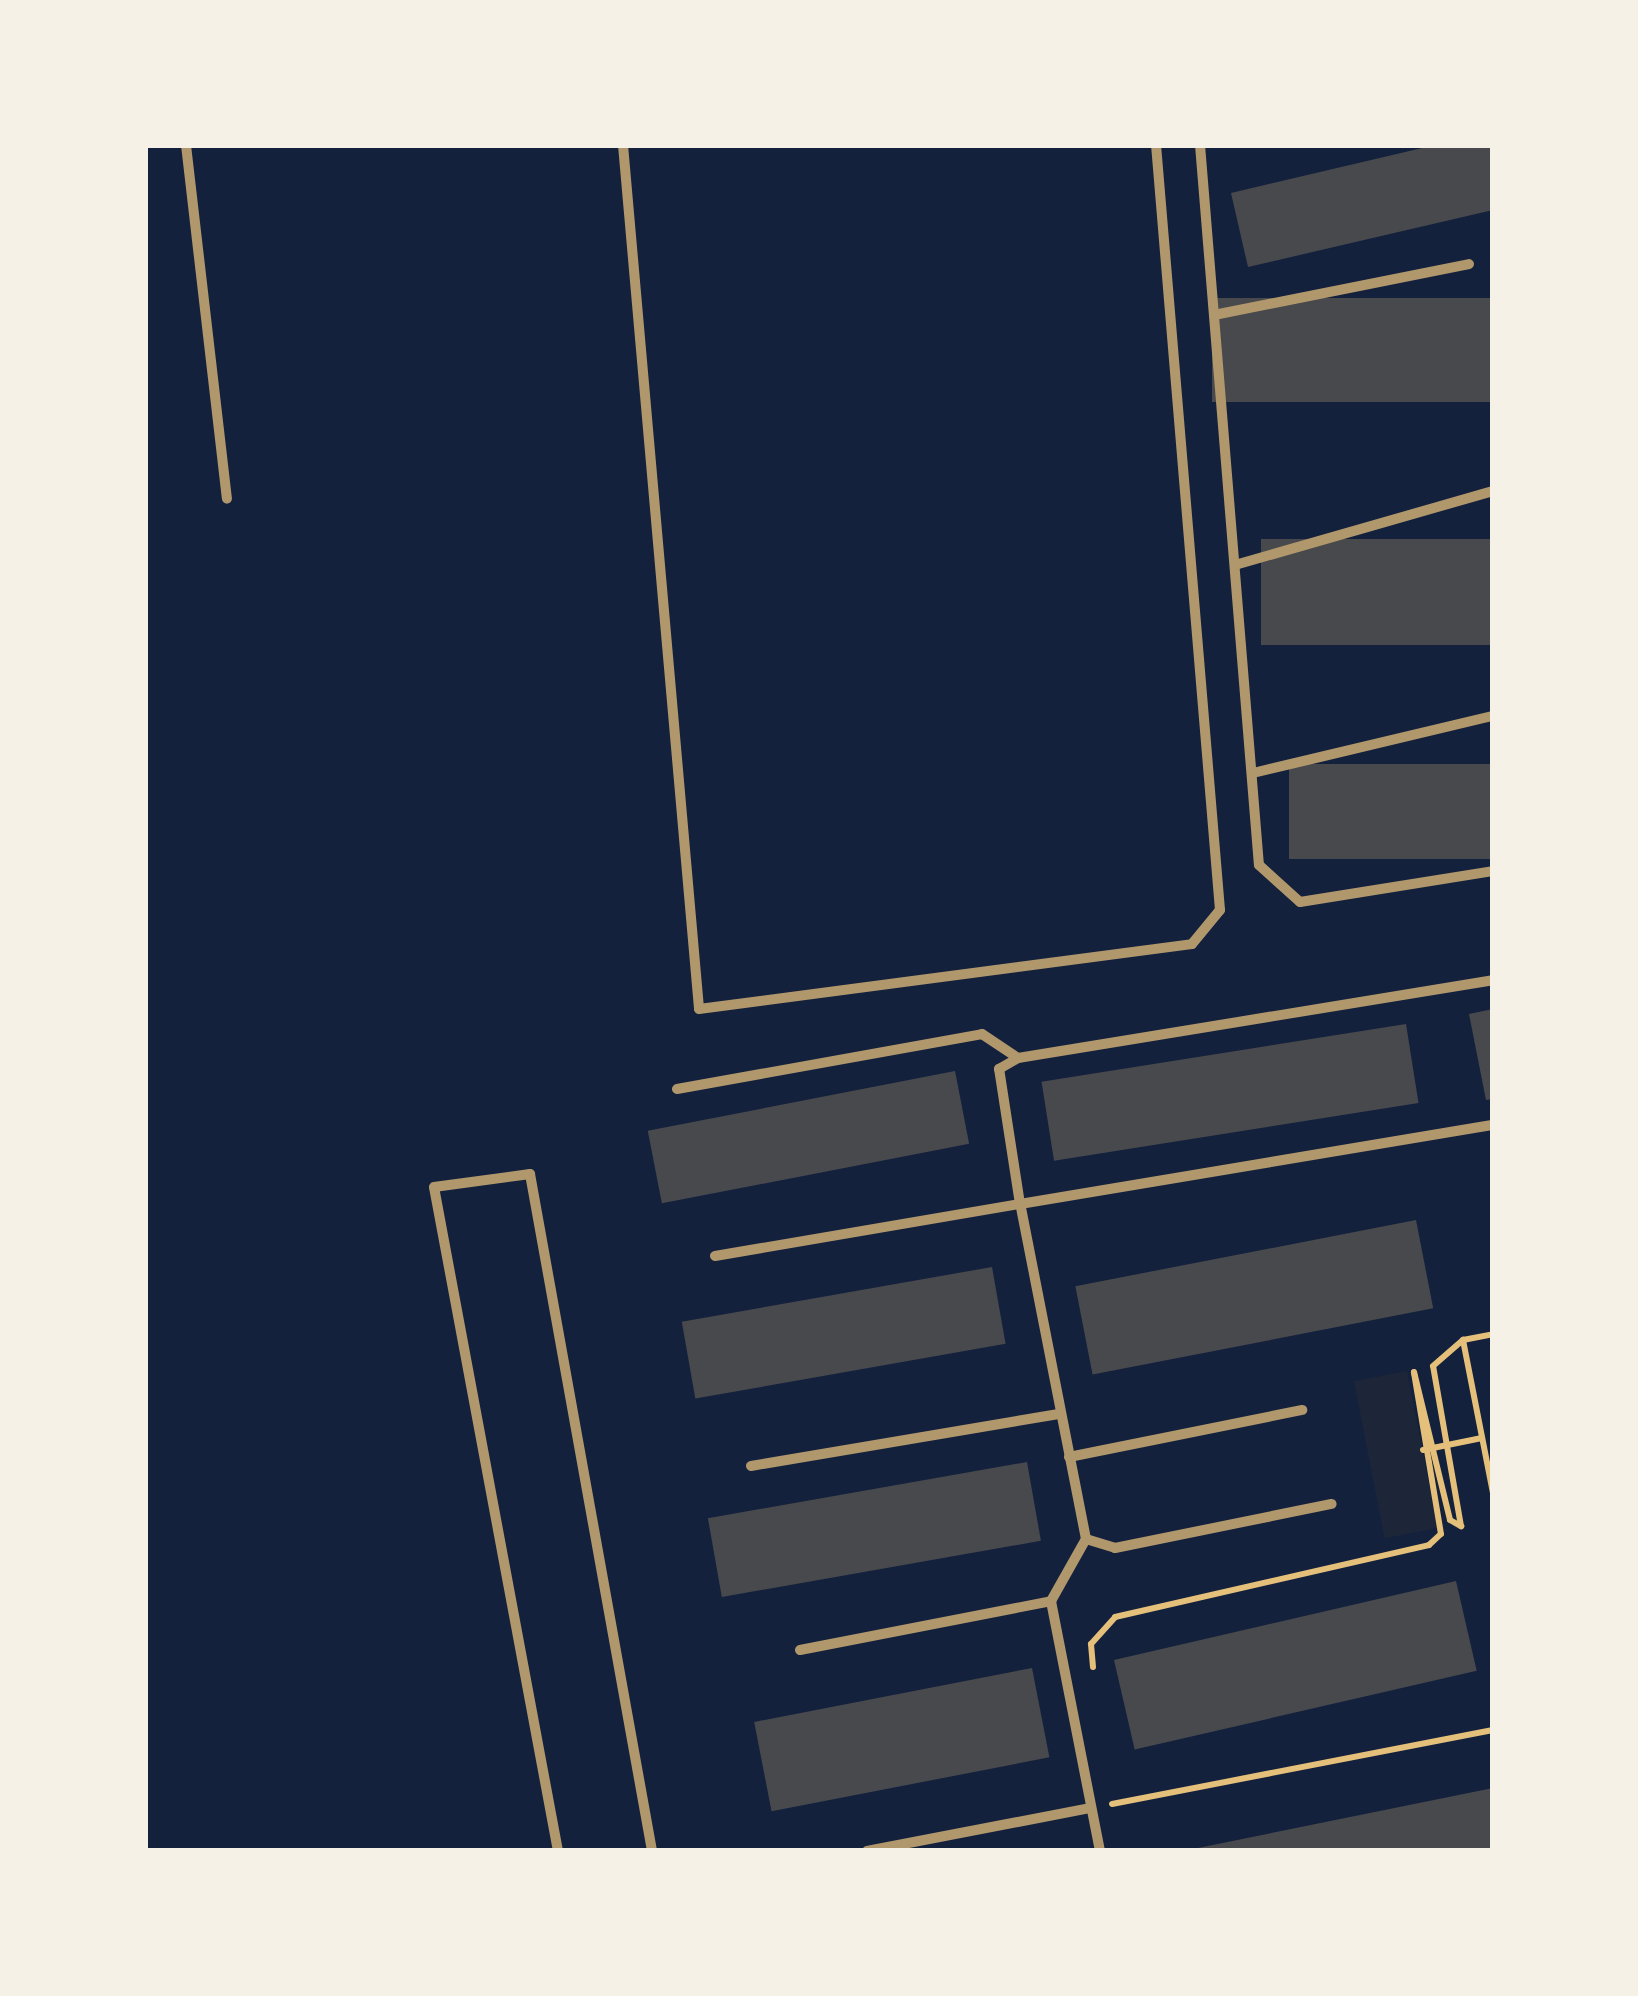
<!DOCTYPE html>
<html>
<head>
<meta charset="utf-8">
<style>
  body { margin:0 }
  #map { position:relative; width:1638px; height:1996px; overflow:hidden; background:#14213d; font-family:"Asap Condensed",sans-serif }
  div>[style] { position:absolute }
  .green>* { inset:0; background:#1d2539; transform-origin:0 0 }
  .building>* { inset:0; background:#48494c; transform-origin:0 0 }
  .path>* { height:6px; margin:-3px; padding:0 3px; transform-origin:3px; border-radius:3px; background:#e5c07b }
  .minor>* { height:10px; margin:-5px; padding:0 5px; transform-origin:5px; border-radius:5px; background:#b1986c }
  span { translate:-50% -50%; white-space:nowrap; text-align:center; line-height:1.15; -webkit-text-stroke:10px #f6f1e7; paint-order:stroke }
  .frame { position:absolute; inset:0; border:148px solid #f6f1e7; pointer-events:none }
</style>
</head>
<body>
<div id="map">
  <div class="green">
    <div style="left:1407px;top:1371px;width:160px;height:54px;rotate:79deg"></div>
  </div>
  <div class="building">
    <div style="clip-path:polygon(1435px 145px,1493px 145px,1493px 210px,1248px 267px,1231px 193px)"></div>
    <div style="left:1493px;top:298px;width:104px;height:281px;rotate:90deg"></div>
    <div style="left:1493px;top:539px;width:106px;height:232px;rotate:90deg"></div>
    <div style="left:1493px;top:764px;width:95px;height:204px;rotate:90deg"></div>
    <div style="clip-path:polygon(1493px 1009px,1493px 1099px,1486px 1100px,1469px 1014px)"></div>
    <div style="left:1406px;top:1024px;width:80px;height:369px;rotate:81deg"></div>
    <div style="left:955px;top:1071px;width:74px;height:313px;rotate:79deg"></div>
    <div style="left:1416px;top:1220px;width:90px;height:347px;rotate:79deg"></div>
    <div style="left:992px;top:1267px;width:78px;height:315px;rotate:80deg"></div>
    <div style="left:1027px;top:1462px;width:80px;height:324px;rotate:80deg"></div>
    <div style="left:1456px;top:1581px;width:92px;height:351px;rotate:77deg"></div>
    <div style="left:1032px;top:1668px;width:91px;height:283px;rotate:79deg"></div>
    <div style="clip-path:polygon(1493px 1788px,1493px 1851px,1194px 1851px,1193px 1849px)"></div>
  </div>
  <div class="path">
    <div style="left:1463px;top:1340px;width:156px;rotate:78.9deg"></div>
    <div style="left:1423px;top:1450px;width:60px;rotate:-11.5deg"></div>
    <div style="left:1093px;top:1667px;width:23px;rotate:-95deg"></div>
    <div style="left:1091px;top:1644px;width:36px;rotate:-48deg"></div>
    <div style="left:1115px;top:1617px;width:322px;rotate:-12.9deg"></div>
    <div style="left:1429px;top:1545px;width:16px;rotate:-43deg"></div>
    <div style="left:1441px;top:1534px;width:164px;rotate:-99.5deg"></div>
    <div style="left:1414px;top:1372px;width:152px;rotate:76.3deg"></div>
    <div style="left:1450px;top:1520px;width:13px;rotate:29deg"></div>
    <div style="left:1461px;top:1526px;width:162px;rotate:-99.9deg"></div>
    <div style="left:1433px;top:1366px;width:40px;rotate:-41deg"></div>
    <div style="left:1463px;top:1340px;width:31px;rotate:-11deg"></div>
    <div style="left:1112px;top:1804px;width:388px;rotate:-11deg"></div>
  </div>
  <div class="minor">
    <div style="left:186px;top:145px;width:356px;rotate:83.4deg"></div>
    <div style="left:623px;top:145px;width:867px;rotate:84.97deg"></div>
    <div style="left:699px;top:1009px;width:497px;rotate:-7.5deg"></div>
    <div style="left:1192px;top:944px;width:44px;rotate:-50.5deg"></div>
    <div style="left:1220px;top:910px;width:768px;rotate:-94.78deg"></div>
    <div style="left:1200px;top:145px;width:722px;rotate:85.32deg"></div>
    <div style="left:1259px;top:865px;width:55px;rotate:42.1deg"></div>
    <div style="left:1300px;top:902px;width:195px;rotate:-9.1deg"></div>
    <div style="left:1214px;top:315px;width:260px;rotate:-11.3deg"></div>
    <div style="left:1235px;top:565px;width:268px;rotate:-16deg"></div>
    <div style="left:1253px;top:773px;width:247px;rotate:-13.4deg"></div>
    <div style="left:677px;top:1089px;width:310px;rotate:-10.2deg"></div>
    <div style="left:982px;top:1034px;width:43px;rotate:33.7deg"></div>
    <div style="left:1018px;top:1058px;width:481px;rotate:-9.3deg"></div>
    <div style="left:715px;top:1256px;width:309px;rotate:-9.7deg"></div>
    <div style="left:1020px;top:1204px;width:137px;rotate:-98.8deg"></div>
    <div style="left:999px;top:1069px;width:22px;rotate:-30deg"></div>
    <div style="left:1069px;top:1457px;width:238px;rotate:-11.4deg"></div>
    <div style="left:751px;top:1466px;width:312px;rotate:-9.6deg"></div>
    <div style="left:1086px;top:1539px;width:30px;rotate:17deg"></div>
    <div style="left:1115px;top:1548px;width:221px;rotate:-11.5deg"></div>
    <div style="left:800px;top:1650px;width:256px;rotate:-11deg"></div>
    <div style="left:558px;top:1851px;width:675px;rotate:-100.58deg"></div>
    <div style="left:434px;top:1187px;width:97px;rotate:-7.7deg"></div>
    <div style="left:530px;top:1174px;width:688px;rotate:79.78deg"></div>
    <div style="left:867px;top:1851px;width:228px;rotate:-10.9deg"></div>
    <div style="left:1100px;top:1851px;width:255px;rotate:-101.1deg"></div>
    <div style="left:1051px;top:1601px;width:71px;rotate:-60.6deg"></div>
    <div style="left:1086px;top:1539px;width:341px;rotate:-101.1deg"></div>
    <div style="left:1020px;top:1204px;width:480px;rotate:-9.5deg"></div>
  </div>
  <div class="frame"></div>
</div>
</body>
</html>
